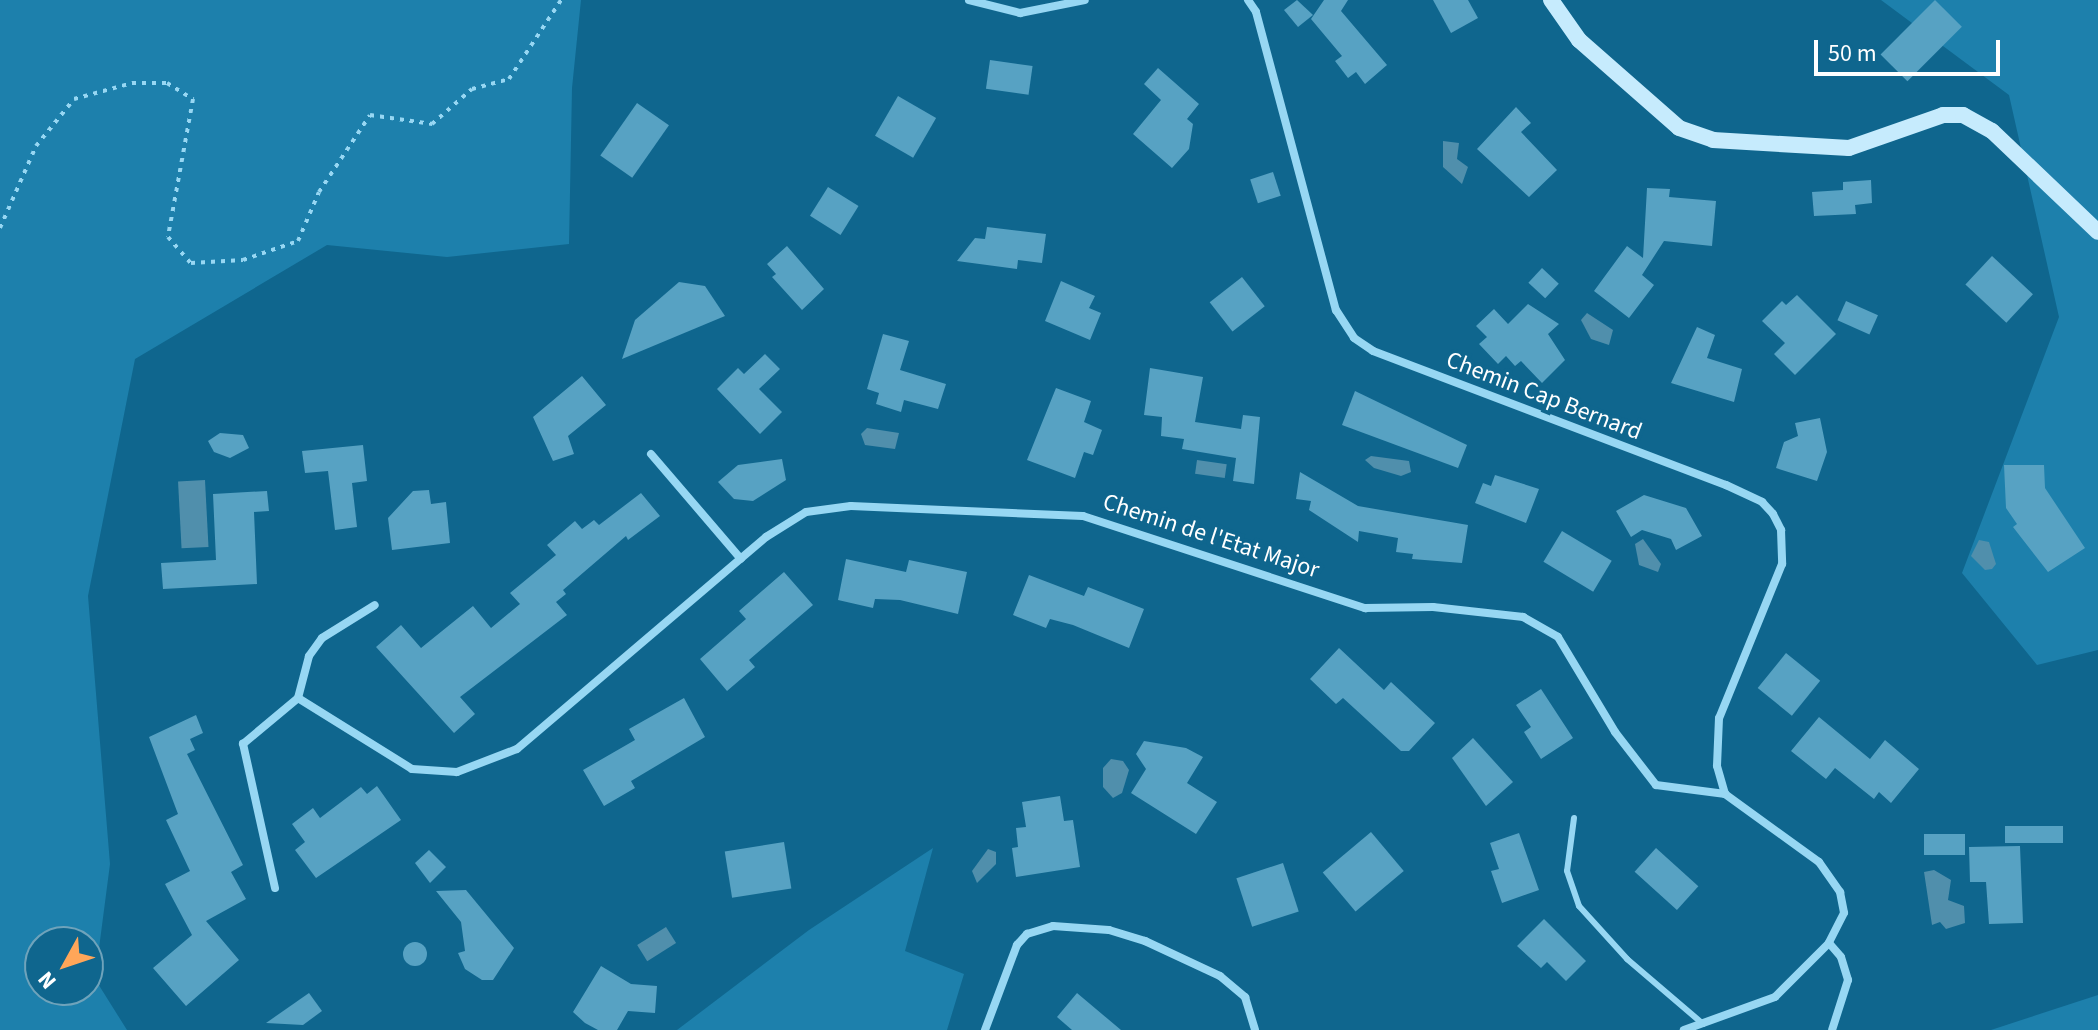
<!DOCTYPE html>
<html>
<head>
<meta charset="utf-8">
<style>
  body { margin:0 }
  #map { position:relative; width:2098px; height:1030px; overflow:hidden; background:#0f668e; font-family:"Source Sans 3",sans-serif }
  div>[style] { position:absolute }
  .green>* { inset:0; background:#1d80ac }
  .water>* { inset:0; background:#508fac; transform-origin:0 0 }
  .building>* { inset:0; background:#57a2c3; transform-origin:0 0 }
  .round { border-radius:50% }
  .path>* { height:4px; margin-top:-2px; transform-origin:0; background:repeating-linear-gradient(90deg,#97d7f3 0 4px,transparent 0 10px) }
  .lane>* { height:6px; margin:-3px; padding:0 3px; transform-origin:3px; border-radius:3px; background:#97d7f3 }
  .street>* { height:8px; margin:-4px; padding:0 4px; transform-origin:4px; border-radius:4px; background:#97d7f3 }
  .secondary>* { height:16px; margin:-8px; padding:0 8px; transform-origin:8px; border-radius:8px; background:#c6ebfd }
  span { translate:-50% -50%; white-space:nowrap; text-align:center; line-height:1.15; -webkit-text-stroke:8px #0f668e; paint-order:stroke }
  .street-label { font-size:24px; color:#fff }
  .north { position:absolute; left:24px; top:926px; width:80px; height:80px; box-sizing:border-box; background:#0f668e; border:2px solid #6fa3bb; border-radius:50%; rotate:230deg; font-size:22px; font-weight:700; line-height:32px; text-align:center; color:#fff }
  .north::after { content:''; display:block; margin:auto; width:28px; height:36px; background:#ffa659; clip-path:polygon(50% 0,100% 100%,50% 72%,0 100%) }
  .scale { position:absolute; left:1814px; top:40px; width:186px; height:36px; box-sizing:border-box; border:4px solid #fff; border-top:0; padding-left:10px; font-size:24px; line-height:28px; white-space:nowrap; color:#fff; -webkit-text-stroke:6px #0f668e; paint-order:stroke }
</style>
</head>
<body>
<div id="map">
  <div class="green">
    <div style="clip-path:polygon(evenodd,0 0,581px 0,572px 88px,569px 244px,447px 257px,327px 245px,135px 359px,88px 596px,110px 864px,95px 979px,127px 1030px,0 1030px,0 0,88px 942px,88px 990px,40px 990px,40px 942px,88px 942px)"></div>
    <div style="clip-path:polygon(1881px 0,2098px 0,2098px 650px,2037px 665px,1962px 573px,2059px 317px,2009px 95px)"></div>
    <div style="clip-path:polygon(933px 848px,905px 951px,964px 974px,947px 1030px,677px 1030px,809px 930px)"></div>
    <div style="clip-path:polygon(2098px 995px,2098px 1030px,1991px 1030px)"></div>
  </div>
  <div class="water">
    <div style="clip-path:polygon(1443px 141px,1459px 143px,1457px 159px,1468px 167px,1462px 184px,1443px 167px)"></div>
    <div style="clip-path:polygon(1587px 313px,1613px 330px,1609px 345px,1591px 339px,1581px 320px)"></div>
    <div style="clip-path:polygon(867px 428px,899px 433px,895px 449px,865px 445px,861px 434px)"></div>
    <div style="clip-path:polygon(1371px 456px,1409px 461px,1411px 472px,1401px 476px,1374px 468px,1365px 460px)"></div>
    <div style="left:1197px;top:460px;width:30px;height:14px;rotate:8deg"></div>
    <div style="left:205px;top:480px;width:67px;height:27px;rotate:87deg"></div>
    <div style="clip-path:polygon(1643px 539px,1661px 564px,1658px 572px,1639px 565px,1635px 544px)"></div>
    <div style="clip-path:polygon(1979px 540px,1989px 542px,1996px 564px,1992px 569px,1985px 570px,1971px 556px)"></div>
    <div style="clip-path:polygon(1111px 759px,1123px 761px,1129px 770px,1122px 793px,1113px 798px,1103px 787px,1103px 768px)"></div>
    <div style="clip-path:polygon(988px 849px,996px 852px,996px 864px,977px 883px,972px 871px)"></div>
    <div style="clip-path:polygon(1934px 870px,1951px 880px,1948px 900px,1964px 906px,1965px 923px,1946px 929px,1940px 922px,1932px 925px,1924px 872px)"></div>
    <div style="left:666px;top:927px;width:19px;height:34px;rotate:58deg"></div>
  </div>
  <div class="building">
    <div style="clip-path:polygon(1297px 0,1313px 15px,1298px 27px,1284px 10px)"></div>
    <div style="clip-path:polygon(1324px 0,1348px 0,1341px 11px,1387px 65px,1365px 84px,1356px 72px,1348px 78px,1335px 61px,1342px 56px,1311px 19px)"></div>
    <div style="clip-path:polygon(1433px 0,1468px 0,1478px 18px,1451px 33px)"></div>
    <div style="left:1935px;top:0;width:38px;height:77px;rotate:45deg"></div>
    <div style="left:990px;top:60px;width:43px;height:29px;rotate:8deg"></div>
    <div style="clip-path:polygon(1158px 68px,1199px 104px,1187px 119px,1193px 124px,1189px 149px,1172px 168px,1133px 134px,1161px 100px,1144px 84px)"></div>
    <div style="left:898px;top:96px;width:44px;height:46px;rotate:30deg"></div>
    <div style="left:637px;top:103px;width:39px;height:64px;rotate:35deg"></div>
    <div style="clip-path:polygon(1516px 107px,1531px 123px,1521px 132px,1557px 170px,1529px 197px,1477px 149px)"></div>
    <div style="left:1273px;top:172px;width:25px;height:24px;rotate:72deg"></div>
    <div style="clip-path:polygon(1871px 180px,1872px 203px,1855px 205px,1856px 214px,1814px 216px,1812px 192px,1843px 190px,1843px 182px)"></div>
    <div style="left:828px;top:187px;width:36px;height:34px;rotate:32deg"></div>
    <div style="clip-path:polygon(1647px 188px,1670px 189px,1669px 197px,1716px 201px,1712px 246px,1664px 241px,1642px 275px,1654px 285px,1629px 318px,1594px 291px,1627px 246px,1643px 258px)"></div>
    <div style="clip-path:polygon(987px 227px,1046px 234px,1042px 263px,1018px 260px,1017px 269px,957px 261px,975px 238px,985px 239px)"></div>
    <div style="clip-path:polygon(787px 246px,824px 289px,802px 310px,772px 277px,776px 274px,767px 264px)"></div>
    <div style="left:1992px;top:256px;width:56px;height:39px;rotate:43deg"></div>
    <div style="left:1542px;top:268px;width:23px;height:20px;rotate:43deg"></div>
    <div style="left:1242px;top:277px;width:37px;height:41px;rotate:52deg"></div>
    <div style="clip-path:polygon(1061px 281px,1095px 296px,1089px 308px,1101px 313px,1090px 340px,1045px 321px)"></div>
    <div style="clip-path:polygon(679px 282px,705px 286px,725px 316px,622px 359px,635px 320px)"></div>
    <div style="clip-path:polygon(1797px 295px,1836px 334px,1795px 375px,1774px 354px,1785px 343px,1762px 321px,1782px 301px,1786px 305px)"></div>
    <div style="left:1846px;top:301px;width:35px;height:21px;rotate:24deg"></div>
    <div style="clip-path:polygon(1528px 304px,1559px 324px,1548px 334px,1565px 360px,1542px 383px,1521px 361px,1515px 366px,1506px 356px,1498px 364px,1479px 344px,1487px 337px,1476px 326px,1494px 309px,1508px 324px)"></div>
    <div style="clip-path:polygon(1697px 327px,1715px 335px,1707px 358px,1742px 369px,1734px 402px,1671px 383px)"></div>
    <div style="clip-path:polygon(883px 334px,909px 341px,900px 370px,946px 384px,938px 409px,904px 400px,901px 412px,876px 404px,879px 393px,867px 389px)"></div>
    <div style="clip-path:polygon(765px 354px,780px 369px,759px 389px,782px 412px,760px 434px,717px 389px,738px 368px,744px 374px)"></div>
    <div style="clip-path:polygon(1150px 368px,1203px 377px,1195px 422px,1241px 429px,1243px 415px,1260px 417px,1254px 484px,1233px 481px,1236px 458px,1182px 449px,1184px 439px,1161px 436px,1162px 417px,1144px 415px)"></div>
    <div style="clip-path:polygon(582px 376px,606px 405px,568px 436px,574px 454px,553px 461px,533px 417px)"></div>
    <div style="clip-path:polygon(1056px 388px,1091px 401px,1084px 422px,1102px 430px,1093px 455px,1084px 452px,1075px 478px,1027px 460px)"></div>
    <div style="clip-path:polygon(1355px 391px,1467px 445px,1458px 468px,1342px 425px)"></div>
    <div style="clip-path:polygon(1820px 418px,1827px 452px,1817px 481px,1776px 468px,1784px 442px,1798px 436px,1795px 423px)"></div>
    <div style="clip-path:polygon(220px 433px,243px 435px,249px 448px,230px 458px,214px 452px,208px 441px)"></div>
    <div style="clip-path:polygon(363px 445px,367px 481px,352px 483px,357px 527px,335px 530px,328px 471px,305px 473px,302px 451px)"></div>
    <div style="clip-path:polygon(782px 459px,786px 480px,753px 501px,734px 499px,718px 482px,738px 465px)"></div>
    <div style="clip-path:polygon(2004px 465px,2044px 465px,2045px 488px,2085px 548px,2048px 572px,2013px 527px,2017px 524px,2006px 508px)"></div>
    <div style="clip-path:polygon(1300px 472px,1358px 506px,1468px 525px,1462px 563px,1412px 559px,1413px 554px,1396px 552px,1398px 538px,1359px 531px,1358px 542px,1309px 510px,1311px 501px,1296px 499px)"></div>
    <div style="clip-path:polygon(1495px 475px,1539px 489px,1526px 523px,1475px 503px,1483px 483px,1491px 486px)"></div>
    <div style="clip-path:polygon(429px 490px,431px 504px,446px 502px,450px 543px,392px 550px,388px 518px,413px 491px)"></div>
    <div style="clip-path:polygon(267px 491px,269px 511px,254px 512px,257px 584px,163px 589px,161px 563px,216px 560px,213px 494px)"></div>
    <div style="clip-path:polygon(641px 493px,660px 516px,628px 540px,626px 536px,563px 590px,566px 594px,556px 602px,567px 615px,460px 697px,475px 714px,454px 733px,376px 647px,401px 625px,421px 648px,473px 606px,491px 628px,520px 604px,510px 593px,556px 555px,547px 545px,575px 521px,582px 529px,594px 520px,599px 525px)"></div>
    <div style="clip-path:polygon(1644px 495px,1686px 508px,1702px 536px,1676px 550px,1671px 539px,1642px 530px,1631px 537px,1616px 511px)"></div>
    <div style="left:1562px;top:531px;width:58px;height:36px;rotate:31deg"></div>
    <div style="clip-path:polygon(846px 559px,906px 572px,909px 560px,967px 572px,958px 614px,900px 600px,875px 599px,873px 608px,838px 600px)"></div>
    <div style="clip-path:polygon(784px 572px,813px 605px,749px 660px,755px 667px,727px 691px,700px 659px,746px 619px,739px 611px)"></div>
    <div style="clip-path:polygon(1029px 575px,1084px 596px,1088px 587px,1144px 609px,1129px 648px,1073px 625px,1050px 619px,1046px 628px,1013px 615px)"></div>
    <div style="clip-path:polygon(1339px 648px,1384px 690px,1391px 682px,1435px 723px,1409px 751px,1401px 751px,1343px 698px,1336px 704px,1310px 679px)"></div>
    <div style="left:1786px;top:653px;width:44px;height:45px;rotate:39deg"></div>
    <div style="clip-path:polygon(1541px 689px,1573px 738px,1541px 759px,1524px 732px,1531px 727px,1516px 705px)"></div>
    <div style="clip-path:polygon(684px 698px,705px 737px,631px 781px,635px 788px,604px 806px,583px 770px,635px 740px,629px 729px)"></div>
    <div style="clip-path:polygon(196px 715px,203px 733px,190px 739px,195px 750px,187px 754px,243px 865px,231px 872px,246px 899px,206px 921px,239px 960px,186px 1006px,153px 968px,192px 935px,165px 884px,190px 871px,166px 820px,178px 814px,149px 737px)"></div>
    <div style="clip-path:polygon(1819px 717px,1870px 759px,1885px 740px,1919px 769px,1891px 803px,1879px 792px,1874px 799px,1835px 768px,1826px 779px,1791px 751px)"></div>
    <div style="clip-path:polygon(1473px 738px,1513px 782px,1486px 806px,1452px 758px)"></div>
    <div style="clip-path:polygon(1144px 741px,1186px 748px,1203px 757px,1187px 783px,1217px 802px,1196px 834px,1131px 793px,1146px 769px,1136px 754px)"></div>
    <div style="clip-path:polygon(377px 786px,401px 820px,316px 878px,295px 850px,305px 842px,292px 824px,313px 808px,320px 818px,361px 787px,367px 794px)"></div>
    <div style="clip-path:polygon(1060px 796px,1064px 821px,1073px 820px,1080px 867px,1016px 877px,1012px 848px,1018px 847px,1016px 828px,1026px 827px,1022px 802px)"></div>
    <div style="left:2063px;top:826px;width:17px;height:58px;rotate:90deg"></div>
    <div style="left:1371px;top:832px;width:51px;height:63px;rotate:50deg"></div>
    <div style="clip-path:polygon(1519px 833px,1539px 890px,1502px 903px,1491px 871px,1499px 869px,1490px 843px)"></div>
    <div style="left:1965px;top:834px;width:21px;height:41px;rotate:90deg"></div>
    <div style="left:784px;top:842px;width:47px;height:60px;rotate:81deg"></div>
    <div style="clip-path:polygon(2020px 846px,2023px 923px,1989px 924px,1986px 882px,1970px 882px,1969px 847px)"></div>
    <div style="left:1656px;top:848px;width:57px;height:32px;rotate:42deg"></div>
    <div style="clip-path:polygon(429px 850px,446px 867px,430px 883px,415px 863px)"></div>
    <div style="left:1283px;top:863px;width:51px;height:49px;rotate:72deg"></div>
    <div style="clip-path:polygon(466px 890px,514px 948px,493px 980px,482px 980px,465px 969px,458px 953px,465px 951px,461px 922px,436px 891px)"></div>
    <div style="clip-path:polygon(1544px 919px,1586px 961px,1566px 981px,1547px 962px,1541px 968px,1517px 946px)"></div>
    <div class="round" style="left:403px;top:942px;width:24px;height:24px"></div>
    <div style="clip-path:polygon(601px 966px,631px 984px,657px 986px,655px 1013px,628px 1011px,617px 1030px,598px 1030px,585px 1023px,573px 1012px)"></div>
    <div style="clip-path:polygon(309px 993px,322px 1011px,303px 1025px,266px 1023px)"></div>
    <div style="clip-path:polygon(1077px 993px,1121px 1030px,1072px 1030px,1057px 1017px)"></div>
  </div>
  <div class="path">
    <div style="left:0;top:228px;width:90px;rotate:-66.3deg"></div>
    <div style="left:36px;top:146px;width:60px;rotate:-51deg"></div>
    <div style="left:74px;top:99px;width:60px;rotate:-15.4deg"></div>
    <div style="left:132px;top:83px;width:35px"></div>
    <div style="left:167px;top:83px;width:31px;rotate:32deg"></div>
    <div style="left:193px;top:99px;width:140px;rotate:100.3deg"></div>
    <div style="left:168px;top:237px;width:35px;rotate:49deg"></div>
    <div style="left:191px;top:263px;width:52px;rotate:-3.3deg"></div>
    <div style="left:243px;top:260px;width:58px;rotate:-19.1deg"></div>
    <div style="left:298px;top:241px;width:53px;rotate:-66.8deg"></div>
    <div style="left:319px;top:192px;width:92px;rotate:-56.5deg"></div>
    <div style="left:370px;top:115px;width:63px;rotate:8.3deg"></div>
    <div style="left:432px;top:124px;width:53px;rotate:-41.2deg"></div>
    <div style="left:472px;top:89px;width:38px;rotate:-15deg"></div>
    <div style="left:509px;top:79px;width:95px;rotate:-56.6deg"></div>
  </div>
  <div class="lane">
    <div style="left:1574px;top:818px;width:53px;rotate:97.5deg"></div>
    <div style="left:1567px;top:871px;width:37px;rotate:71deg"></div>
    <div style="left:1579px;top:906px;width:72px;rotate:47.8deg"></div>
    <div style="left:1627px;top:959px;width:100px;rotate:40.5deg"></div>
  </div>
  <div class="street">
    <div style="left:969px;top:0;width:53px;rotate:14.3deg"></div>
    <div style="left:1020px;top:13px;width:66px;rotate:-11.3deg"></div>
    <div style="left:1248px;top:0;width:14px;rotate:56deg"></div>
    <div style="left:1256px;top:12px;width:309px;rotate:75deg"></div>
    <div style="left:1336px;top:310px;width:33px;rotate:57deg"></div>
    <div style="left:1354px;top:338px;width:23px;rotate:34deg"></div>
    <div style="left:1373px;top:351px;width:378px;rotate:20.8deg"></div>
    <div style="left:1726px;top:485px;width:40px;rotate:25deg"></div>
    <div style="left:1762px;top:502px;width:16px;rotate:47deg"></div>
    <div style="left:1773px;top:514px;width:18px;rotate:63deg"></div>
    <div style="left:1781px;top:530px;width:34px;rotate:88deg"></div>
    <div style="left:1782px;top:564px;width:166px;rotate:112.2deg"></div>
    <div style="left:1719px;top:718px;width:48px;rotate:92.4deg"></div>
    <div style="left:1717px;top:766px;width:29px;rotate:74deg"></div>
    <div style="left:651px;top:454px;width:138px;rotate:49.4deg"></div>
    <div style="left:298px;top:698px;width:43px;rotate:-75.3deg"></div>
    <div style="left:309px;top:656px;width:22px;rotate:-54deg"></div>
    <div style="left:322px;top:638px;width:62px;rotate:-31.9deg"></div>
    <div style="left:275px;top:888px;width:148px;rotate:-102.5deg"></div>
    <div style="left:243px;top:744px;width:72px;rotate:-39.9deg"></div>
    <div style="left:298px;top:698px;width:134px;rotate:31.9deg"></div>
    <div style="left:412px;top:769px;width:45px;rotate:3.8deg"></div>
    <div style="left:457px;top:772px;width:64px;rotate:-21deg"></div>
    <div style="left:517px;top:749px;width:327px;rotate:-40.4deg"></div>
    <div style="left:766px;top:537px;width:47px;rotate:-32deg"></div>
    <div style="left:806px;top:512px;width:45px;rotate:-7.6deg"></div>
    <div style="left:851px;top:506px;width:232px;rotate:2.5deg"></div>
    <div style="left:1083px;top:516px;width:297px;rotate:18.1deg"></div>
    <div style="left:1365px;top:608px;width:68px;rotate:-0.8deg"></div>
    <div style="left:1433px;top:607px;width:91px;rotate:6.3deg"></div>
    <div style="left:1523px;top:617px;width:40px;rotate:29.7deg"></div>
    <div style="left:1558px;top:637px;width:111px;rotate:59deg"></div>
    <div style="left:1615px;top:732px;width:67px;rotate:52.3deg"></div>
    <div style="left:1656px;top:785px;width:70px;rotate:7.4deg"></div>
    <div style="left:1725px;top:794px;width:116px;rotate:35.9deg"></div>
    <div style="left:1819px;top:862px;width:37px;rotate:55deg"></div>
    <div style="left:1840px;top:892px;width:21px;rotate:79deg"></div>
    <div style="left:1844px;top:913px;width:34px;rotate:117deg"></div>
    <div style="left:1829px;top:943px;width:76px;rotate:135deg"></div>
    <div style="left:1775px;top:997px;width:97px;rotate:160.1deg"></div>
    <div style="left:1829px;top:943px;width:18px;rotate:49deg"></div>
    <div style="left:1841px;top:957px;width:24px;rotate:73deg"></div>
    <div style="left:1848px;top:980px;width:52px;rotate:107.7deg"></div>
    <div style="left:985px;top:1030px;width:91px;rotate:-69.4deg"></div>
    <div style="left:1017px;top:945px;width:15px;rotate:-48deg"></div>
    <div style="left:1027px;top:934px;width:27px;rotate:-17deg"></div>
    <div style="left:1053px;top:926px;width:56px;rotate:4.1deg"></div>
    <div style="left:1109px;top:930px;width:38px;rotate:17deg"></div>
    <div style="left:1145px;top:941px;width:83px;rotate:25deg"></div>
    <div style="left:1220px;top:976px;width:33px;rotate:40deg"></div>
    <div style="left:1245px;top:997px;width:34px;rotate:73deg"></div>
  </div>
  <div class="secondary">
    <div style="left:1551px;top:0;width:49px;rotate:55deg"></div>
    <div style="left:1579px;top:40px;width:133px;rotate:41.3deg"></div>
    <div style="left:1679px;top:128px;width:36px;rotate:19deg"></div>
    <div style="left:1713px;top:140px;width:136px;rotate:3.4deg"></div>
    <div style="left:1849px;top:148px;width:100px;rotate:-19.3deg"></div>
    <div style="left:1943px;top:115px;width:20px"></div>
    <div style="left:1963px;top:115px;width:33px;rotate:29deg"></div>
    <div style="left:1992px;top:131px;width:146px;rotate:43.6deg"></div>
  </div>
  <div class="street-label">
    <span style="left:1544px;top:396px;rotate:21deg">Chemin Cap Bernard</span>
    <span style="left:1211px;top:536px;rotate:18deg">Chemin de l'Etat Major</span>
  </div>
  <div class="north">N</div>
  <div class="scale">50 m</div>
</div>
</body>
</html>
